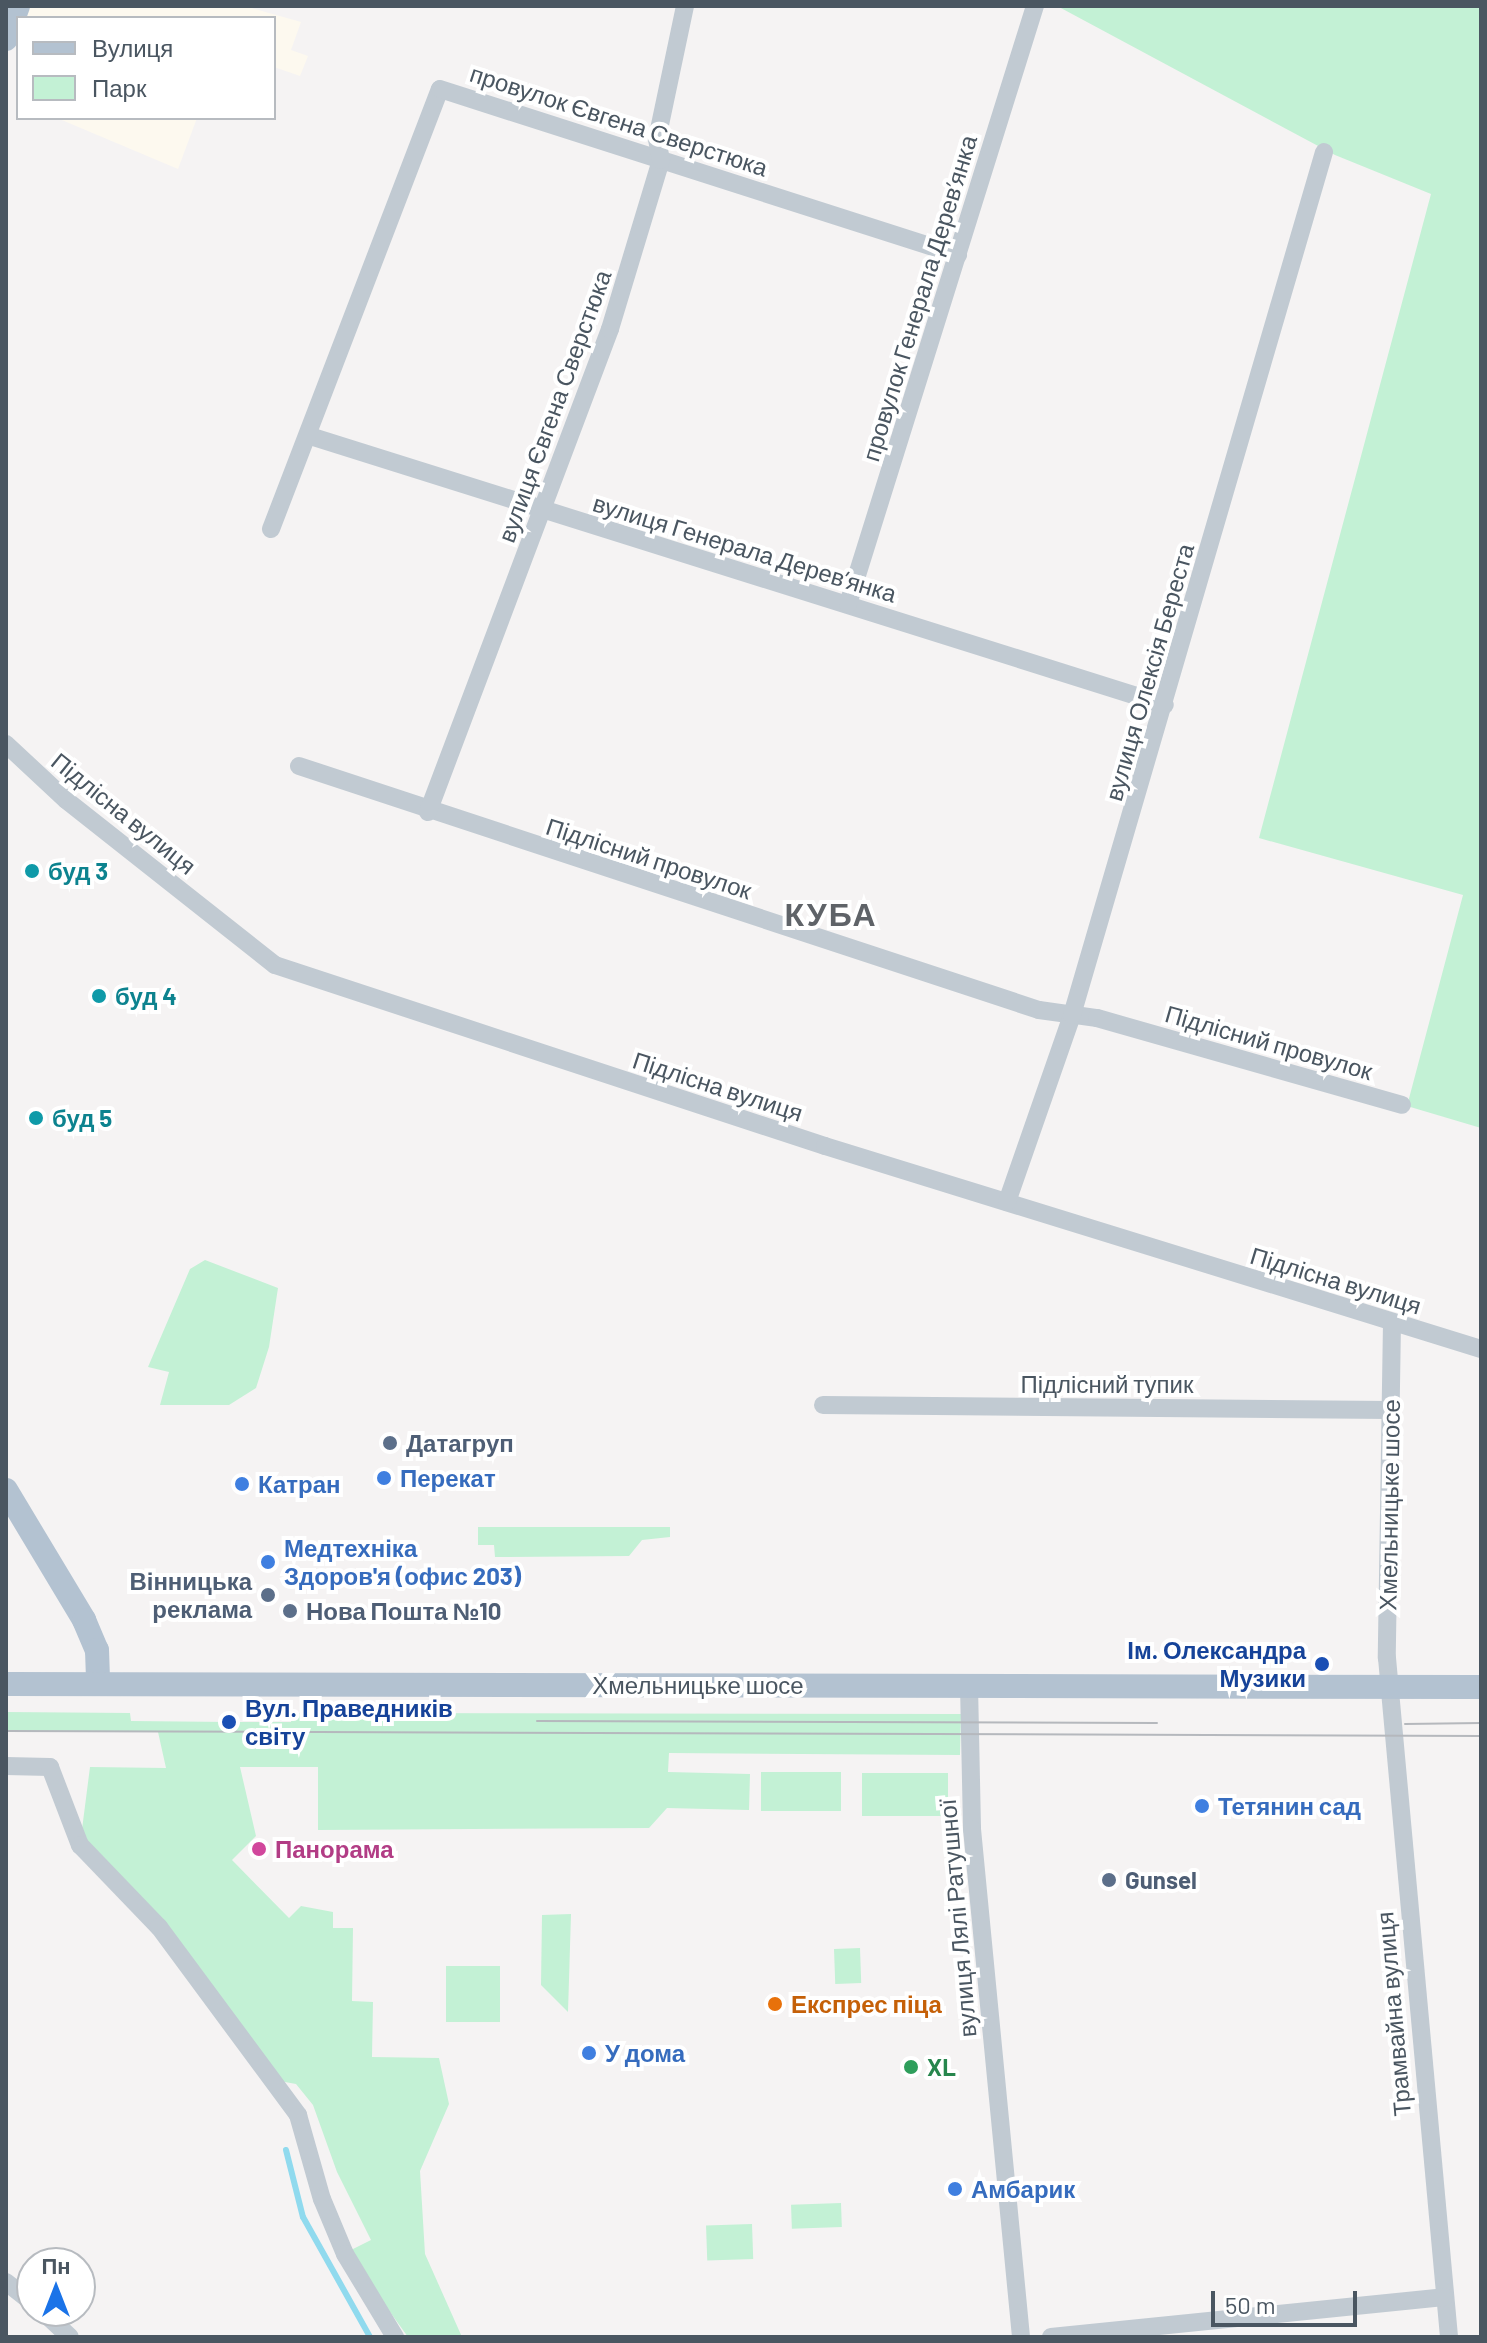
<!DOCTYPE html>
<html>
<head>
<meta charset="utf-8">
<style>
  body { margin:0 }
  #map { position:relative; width:1487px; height:2343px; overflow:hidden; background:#f5f3f3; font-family:Barlow,sans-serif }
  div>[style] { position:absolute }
  .commercial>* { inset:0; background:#fdf9ef }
  .green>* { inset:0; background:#c3f1d5; transform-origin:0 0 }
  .stream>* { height:6px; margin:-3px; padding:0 3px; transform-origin:3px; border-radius:3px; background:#90daee }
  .minor>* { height:18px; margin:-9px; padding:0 9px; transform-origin:9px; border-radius:9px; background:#c1cad2 }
  .major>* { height:24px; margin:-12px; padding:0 12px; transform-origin:12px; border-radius:12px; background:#b3c2d1 }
  .tram>* { height:2px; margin:-1px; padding:0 1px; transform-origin:1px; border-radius:1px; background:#b5b8bd }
  .dots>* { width:22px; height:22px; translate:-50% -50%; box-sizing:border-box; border:4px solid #fff; border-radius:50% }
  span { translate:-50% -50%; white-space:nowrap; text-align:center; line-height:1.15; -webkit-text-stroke:8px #fff; paint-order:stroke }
  .street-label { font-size:24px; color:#4a5661 }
  .culture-label { font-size:24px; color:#0d838f; font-weight:700 }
  .left { translate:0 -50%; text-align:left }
  .service-label { font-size:24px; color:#4e5e75; font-weight:700 }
  .right { translate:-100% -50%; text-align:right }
  .shop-label { font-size:24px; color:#366cbe; font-weight:700 }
  .transit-label { font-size:24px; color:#164399; font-weight:700 }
  .hotel-label { font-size:24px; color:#b23c85; font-weight:700 }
  .food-label { font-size:24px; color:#c56008; font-weight:700 }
  .leisure-label { font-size:24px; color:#27864d; font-weight:700 }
  .district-label { font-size:32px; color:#5f6368; font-weight:700; letter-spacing:2px }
  .frame { position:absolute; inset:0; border:8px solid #4a5661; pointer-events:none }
  .legend { position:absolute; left:16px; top:16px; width:260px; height:104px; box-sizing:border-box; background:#fff; border:2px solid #b7bbc0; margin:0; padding:10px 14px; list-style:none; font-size:24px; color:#4a5661 }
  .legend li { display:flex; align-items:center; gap:16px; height:40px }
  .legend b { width:40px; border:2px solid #b7bbc0 }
  .north { position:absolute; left:16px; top:2247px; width:80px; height:80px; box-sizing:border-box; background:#fff; border:2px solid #b7bbc0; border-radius:50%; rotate:0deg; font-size:22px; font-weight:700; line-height:32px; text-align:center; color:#4a5661 }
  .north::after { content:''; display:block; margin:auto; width:28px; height:36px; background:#1a73e8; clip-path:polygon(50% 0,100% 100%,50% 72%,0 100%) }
  .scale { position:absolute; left:1211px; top:2291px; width:146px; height:36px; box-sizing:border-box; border:4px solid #4a5661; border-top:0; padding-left:10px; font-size:24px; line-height:28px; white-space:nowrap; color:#4a5661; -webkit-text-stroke:6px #fff; paint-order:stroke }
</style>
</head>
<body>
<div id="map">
  <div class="commercial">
    <div style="clip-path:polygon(31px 6px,244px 6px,301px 22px,291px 50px,308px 56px,300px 76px,274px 67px,274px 18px,26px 18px)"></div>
    <div style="clip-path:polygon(57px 118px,197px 118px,178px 169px)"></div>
  </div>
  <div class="green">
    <div style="clip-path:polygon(1481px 6px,1481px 1128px,1407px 1106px,1463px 895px,1259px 838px,1431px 194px,1335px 155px,1059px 7px)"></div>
    <div style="clip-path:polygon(205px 1260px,278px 1288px,269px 1347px,256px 1388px,229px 1405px,160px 1405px,169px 1372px,148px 1367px,190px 1269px)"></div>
    <div style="clip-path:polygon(478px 1527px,670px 1527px,670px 1537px,642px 1540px,629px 1556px,495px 1557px,494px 1545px,478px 1545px)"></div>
    <div style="clip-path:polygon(6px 1712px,130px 1713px,131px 1721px,229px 1722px,291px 1722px,292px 1713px,961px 1714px,960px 1755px,669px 1753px,668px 1772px,750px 1774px,749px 1810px,667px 1808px,649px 1828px,318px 1830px,318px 1767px,240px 1767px,256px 1836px,232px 1860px,289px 1918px,301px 1906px,333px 1912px,333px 1928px,353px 1928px,352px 2001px,373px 2002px,372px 2057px,439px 2058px,449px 2104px,420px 2171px,425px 2254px,462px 2337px,408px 2337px,347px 2252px,371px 2240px,337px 2172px,313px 2105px,296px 2084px,274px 2080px,159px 1927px,80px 1845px,90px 1767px,166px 1768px,158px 1732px,7px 1731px,6px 1743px)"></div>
    <div style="left:761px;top:1772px;width:80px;height:39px"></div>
    <div style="left:862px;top:1773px;width:86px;height:43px"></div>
    <div style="clip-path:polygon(571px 1914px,568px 2012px,541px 1985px,542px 1915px)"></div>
    <div style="left:860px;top:1948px;width:35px;height:26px;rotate:88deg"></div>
    <div style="left:446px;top:1966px;width:54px;height:56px"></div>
    <div style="left:841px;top:2203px;width:24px;height:50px;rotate:88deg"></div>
    <div style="left:752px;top:2224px;width:35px;height:46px;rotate:88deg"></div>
  </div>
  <div class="stream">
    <div style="left:286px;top:2150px;width:69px;rotate:75.8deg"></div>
    <div style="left:303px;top:2217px;width:137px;rotate:60.8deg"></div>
  </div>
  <div class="minor">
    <div style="left:310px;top:436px;width:896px;rotate:17.46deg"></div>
    <div style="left:271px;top:529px;width:471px;rotate:-69deg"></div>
    <div style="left:440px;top:89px;width:544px;rotate:17.77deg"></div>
    <div style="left:848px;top:604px;width:627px;rotate:-72.64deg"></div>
    <div style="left:6px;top:744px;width:82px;rotate:43deg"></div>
    <div style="left:66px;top:800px;width:266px;rotate:38.3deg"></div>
    <div style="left:275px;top:965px;width:579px;rotate:18.22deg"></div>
    <div style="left:825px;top:1146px;width:687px;rotate:17.19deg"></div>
    <div style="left:299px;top:766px;width:779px;rotate:18.25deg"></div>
    <div style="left:1039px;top:1010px;width:59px;rotate:7.9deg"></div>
    <div style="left:1097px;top:1018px;width:317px;rotate:15.9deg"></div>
    <div style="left:428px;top:812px;width:516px;rotate:-69.35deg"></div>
    <div style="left:610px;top:329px;width:177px;rotate:-73.2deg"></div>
    <div style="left:661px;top:160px;width:21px;rotate:-101deg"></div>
    <div style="left:657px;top:139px;width:136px;rotate:-78.1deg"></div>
    <div style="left:1007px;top:1202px;width:198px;rotate:-70.8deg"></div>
    <div style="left:1072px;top:1015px;width:899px;rotate:-73.72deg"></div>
    <div style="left:1392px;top:1322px;width:336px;rotate:90.9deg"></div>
    <div style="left:1387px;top:1658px;width:682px;rotate:84.78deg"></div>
    <div style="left:823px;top:1405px;width:567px;rotate:0.51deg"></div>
    <div style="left:969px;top:1685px;width:144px;rotate:88.8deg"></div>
    <div style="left:972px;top:1829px;width:510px;rotate:84.49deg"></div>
    <div style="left:6px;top:1766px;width:44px;rotate:1.3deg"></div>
    <div style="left:50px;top:1767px;width:84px;rotate:69deg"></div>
    <div style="left:80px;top:1845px;width:114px;rotate:46.1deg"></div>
    <div style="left:159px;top:1927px;width:234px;rotate:53.5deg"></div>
    <div style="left:298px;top:2115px;width:87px;rotate:74.1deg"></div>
    <div style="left:322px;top:2199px;width:60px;rotate:67.3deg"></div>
    <div style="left:345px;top:2254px;width:97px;rotate:58.9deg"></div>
    <div style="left:6px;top:2282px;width:33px;rotate:38deg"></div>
    <div style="left:42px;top:2311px;width:38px;rotate:43deg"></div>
    <div style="left:1051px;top:2337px;width:395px;rotate:-5.8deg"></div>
  </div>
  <div class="major">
    <div style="left:6px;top:39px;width:35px;rotate:-70deg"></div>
    <div style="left:6px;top:1490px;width:152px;rotate:59deg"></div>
    <div style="left:84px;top:1620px;width:33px;rotate:67deg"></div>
    <div style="left:97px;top:1650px;width:34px;rotate:88deg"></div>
    <div style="left:6px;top:1684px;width:1475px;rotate:0.12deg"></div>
  </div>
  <div class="tram">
    <div style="left:537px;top:1721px;width:620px;rotate:0.18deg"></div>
    <div style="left:1405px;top:1724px;width:76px;rotate:-0.8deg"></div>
    <div style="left:6px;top:1731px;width:1475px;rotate:0.19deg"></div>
  </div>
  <div class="dots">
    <div style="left:32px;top:871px;background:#0f9aa8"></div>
    <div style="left:99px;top:996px;background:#0f9aa8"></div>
    <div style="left:36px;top:1118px;background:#0f9aa8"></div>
    <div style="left:390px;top:1443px;background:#5c6f8a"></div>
    <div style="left:384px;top:1478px;background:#3f7fe0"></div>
    <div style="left:242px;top:1484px;background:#3f7fe0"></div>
    <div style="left:268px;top:1562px;background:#3f7fe0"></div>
    <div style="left:268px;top:1595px;background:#5c6f8a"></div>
    <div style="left:290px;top:1611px;background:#5c6f8a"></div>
    <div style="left:1322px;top:1664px;background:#1a4fb4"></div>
    <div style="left:229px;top:1722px;background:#1a4fb4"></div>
    <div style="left:1202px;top:1806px;background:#3f7fe0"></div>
    <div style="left:259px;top:1849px;background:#d1479c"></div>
    <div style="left:1109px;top:1880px;background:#5c6f8a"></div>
    <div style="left:775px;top:2004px;background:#e8710a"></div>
    <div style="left:589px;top:2053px;background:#3f7fe0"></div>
    <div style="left:911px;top:2067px;background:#2e9e5b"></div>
    <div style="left:955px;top:2189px;background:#3f7fe0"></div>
  </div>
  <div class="street-label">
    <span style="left:619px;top:120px;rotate:18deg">провулок Євгена Сверстюка</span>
    <span style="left:919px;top:298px;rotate:-73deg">провулок Генерала Деревʼянка</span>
    <span style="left:554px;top:406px;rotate:-70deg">вулиця Євгена Сверстюка</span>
    <span style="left:745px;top:548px;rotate:17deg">вулиця Генерала Деревʼянка</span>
    <span style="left:1149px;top:672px;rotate:-74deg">вулиця Олексія Береста</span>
    <span style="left:124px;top:813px;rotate:39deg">Підлісна вулиця</span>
    <span style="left:649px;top:858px;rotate:18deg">Підлісний провулок</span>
    <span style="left:1269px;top:1042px;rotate:16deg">Підлісний провулок</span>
    <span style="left:718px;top:1086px;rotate:18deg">Підлісна вулиця</span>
    <span style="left:1336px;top:1280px;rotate:17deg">Підлісна вулиця</span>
    <span style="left:1107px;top:1384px">Підлісний тупик</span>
    <span style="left:1389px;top:1505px;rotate:-89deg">Хмельницьке шосе</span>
    <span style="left:698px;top:1685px">Хмельницьке шосе</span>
    <span style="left:957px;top:1918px;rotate:-95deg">вулиця Лялі Ратушної</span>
    <span style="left:1393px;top:2014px;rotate:-95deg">Трамвайна вулиця</span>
  </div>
  <div class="culture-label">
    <span class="left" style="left:48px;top:871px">буд 3</span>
    <span class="left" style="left:115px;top:996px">буд 4</span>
    <span class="left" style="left:52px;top:1118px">буд 5</span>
  </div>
  <div class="service-label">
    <span class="left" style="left:406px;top:1443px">Датагруп</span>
    <span class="right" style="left:252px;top:1595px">Вінницька<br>реклама</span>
    <span class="left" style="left:306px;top:1611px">Нова Пошта №10</span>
    <span class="left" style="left:1125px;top:1880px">Gunsel</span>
  </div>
  <div class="shop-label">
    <span class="left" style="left:400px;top:1478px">Перекат</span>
    <span class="left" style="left:258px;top:1484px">Катран</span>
    <span class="left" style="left:284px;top:1562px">Медтехніка<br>Здоров'я (офис 203)</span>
    <span class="left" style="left:1218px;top:1806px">Тетянин сад</span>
    <span class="left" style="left:605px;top:2053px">У дома</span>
    <span class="left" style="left:971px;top:2189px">Амбарик</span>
  </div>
  <div class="transit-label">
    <span class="right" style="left:1306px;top:1664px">Ім. Олександра<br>Музики</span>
    <span class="left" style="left:245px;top:1722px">Вул. Праведників<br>світу</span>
  </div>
  <div class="hotel-label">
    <span class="left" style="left:275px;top:1849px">Панорама</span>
  </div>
  <div class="food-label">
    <span class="left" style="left:791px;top:2004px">Експрес піца</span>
  </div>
  <div class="leisure-label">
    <span class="left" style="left:927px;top:2067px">XL</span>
  </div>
  <div class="district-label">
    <span style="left:831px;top:913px">КУБА</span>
  </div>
  <div class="frame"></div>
  <ul class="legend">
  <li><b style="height:10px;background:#b3c2d1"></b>Вулиця</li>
  <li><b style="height:22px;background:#c3f1d5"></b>Парк</li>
  </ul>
  <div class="north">Пн</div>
  <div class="scale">50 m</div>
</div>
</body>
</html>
